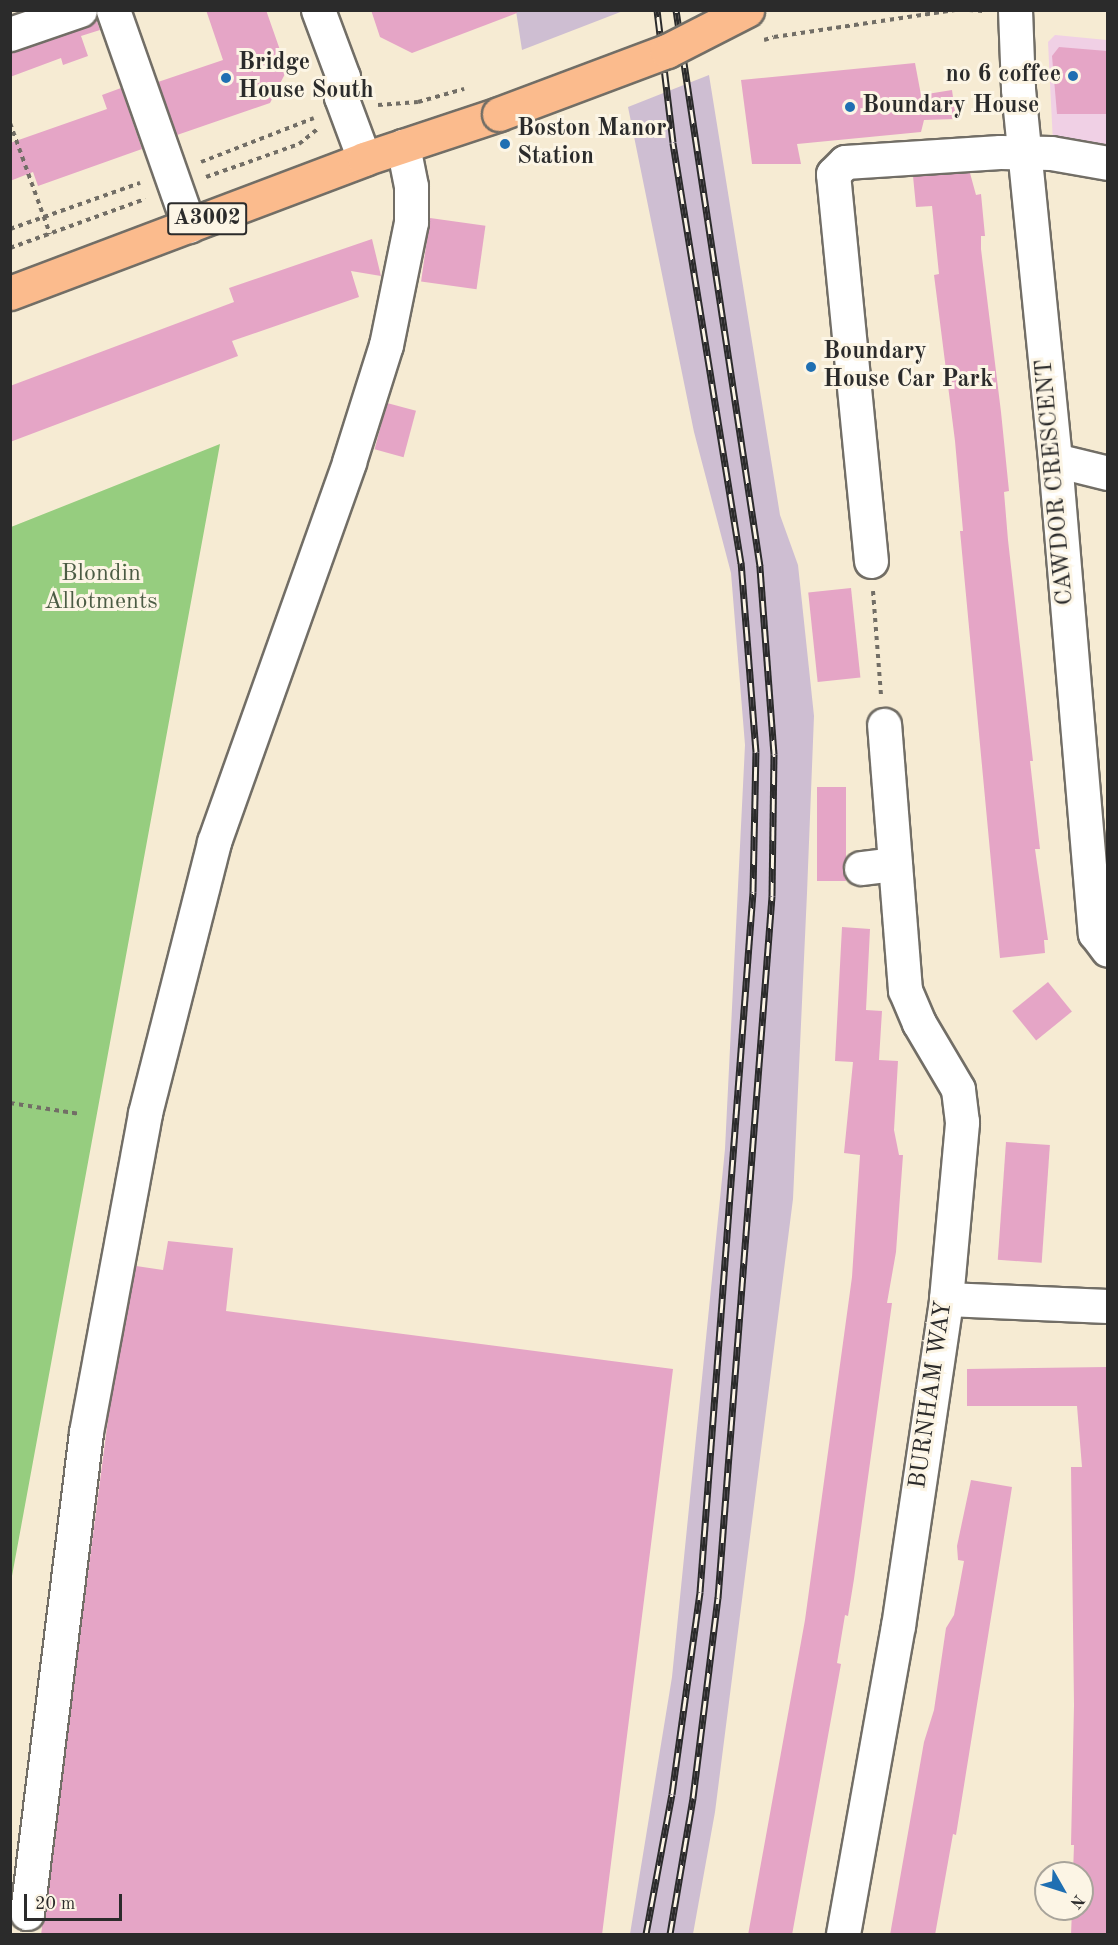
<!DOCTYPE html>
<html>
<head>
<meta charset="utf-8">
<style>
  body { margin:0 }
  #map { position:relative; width:1118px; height:1945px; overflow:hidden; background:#f6ebd3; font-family:"Old Standard TT",serif }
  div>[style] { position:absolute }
  .built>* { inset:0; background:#f0d0e5 }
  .industrial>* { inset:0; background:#cebed2 }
  .green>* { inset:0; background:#96cd7f }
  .building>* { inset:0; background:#e5a5c6; transform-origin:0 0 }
  .path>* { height:4px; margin-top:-2px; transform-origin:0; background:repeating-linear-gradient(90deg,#726e66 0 4.5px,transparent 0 9px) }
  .roads { filter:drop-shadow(2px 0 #726e66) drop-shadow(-2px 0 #726e66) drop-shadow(0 2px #726e66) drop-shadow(0 -2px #726e66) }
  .minor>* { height:33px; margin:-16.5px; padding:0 16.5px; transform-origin:16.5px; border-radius:16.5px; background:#fff }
  .major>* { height:33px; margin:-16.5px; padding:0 16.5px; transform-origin:16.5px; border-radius:16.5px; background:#fbbb8d }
  .rail>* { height:7px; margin-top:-3.5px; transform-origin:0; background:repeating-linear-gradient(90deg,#fcf5e5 0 14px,#2b2b2b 0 28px); box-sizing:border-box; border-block:2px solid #2b2b2b }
  .path-bridge>* { height:4px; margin-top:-2px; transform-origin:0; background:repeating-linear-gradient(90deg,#726e66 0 4.5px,transparent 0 9px) }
  .bridges { filter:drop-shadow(2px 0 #726e66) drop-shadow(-2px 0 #726e66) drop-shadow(0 2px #726e66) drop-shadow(0 -2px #726e66) }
  .major-bridge>* { height:33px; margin:-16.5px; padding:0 16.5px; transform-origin:16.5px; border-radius:16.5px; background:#fbbb8d }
  .dots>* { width:16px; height:16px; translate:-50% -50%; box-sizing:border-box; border:3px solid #fcf5e5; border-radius:50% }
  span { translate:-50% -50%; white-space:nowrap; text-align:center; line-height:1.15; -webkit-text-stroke:6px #fcf5e5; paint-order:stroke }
  .shield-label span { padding:2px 4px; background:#fcf5e5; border:2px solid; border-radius:4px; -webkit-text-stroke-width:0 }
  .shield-label { font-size:22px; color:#2b2b2b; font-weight:700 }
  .poi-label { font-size:24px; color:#2b2b2b; font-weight:700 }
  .left { translate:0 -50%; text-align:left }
  .right { translate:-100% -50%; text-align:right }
  .street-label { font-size:24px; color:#2b2b2b }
  .park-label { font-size:24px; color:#4b5c44 }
  .frame { position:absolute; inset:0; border:12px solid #2b2b2b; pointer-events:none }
  .north { position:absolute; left:1034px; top:1861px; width:60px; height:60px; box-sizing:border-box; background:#fcf5e5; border:2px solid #a8a49b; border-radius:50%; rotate:129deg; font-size:16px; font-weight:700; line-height:24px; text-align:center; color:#2b2b2b }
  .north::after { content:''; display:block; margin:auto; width:21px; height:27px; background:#1f6fb2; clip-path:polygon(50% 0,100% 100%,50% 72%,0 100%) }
  .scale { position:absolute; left:24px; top:1894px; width:98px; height:27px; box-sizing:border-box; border:3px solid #2b2b2b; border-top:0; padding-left:8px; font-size:18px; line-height:21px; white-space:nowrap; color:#2b2b2b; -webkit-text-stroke:4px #fcf5e5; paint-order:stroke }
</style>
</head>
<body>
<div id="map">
  <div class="built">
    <div style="clip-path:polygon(1055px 35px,1107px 40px,1107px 155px,1053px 143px,1048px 42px)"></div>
  </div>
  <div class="industrial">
    <div style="clip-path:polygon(516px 11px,623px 11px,522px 50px)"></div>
    <div style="clip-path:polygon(709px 75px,780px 515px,798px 565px,814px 716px,807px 893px,793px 1199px,715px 1812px,693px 1934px,630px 1934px,672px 1677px,725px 1149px,745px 745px,731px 573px,694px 432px,628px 107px)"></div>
  </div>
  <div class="green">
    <div style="clip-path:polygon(220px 444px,12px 1576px,11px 1592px,11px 527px)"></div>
  </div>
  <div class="building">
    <div style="clip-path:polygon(206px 10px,266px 10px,287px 70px,270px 103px,177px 135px,158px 82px,223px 60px)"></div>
    <div style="clip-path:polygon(371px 10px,517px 10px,517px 13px,412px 53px,380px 37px)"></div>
    <div style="clip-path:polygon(96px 18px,100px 30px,81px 36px,88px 56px,63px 65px,61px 58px,10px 77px,10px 52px,86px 28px)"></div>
    <div style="clip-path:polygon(1059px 47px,1107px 51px,1107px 114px,1057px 114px,1052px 56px)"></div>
    <div style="clip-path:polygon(915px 63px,921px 95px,952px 90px,956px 119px,924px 120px,921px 132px,797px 144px,801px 164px,752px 164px,741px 80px)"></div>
    <div style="clip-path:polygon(121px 88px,142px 149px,38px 186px,33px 172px,10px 181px,10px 143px,107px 109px,102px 95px)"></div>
    <div style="clip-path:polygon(970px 173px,976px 195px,981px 194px,985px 236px,981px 236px,981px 249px,1001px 412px,1009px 491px,1004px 492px,1008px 540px,1033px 761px,1030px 761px,1040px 849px,1035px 849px,1048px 940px,1044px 940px,1045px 953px,1000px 958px,960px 531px,963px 531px,955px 441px,934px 275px,939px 274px,932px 206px,916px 207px,913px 176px)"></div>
    <div style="left:430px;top:218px;width:56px;height:64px;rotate:8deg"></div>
    <div style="clip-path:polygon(372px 239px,381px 276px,351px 271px,359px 297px,232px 341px,238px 356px,10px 442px,10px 386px,234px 302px,229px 288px)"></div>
    <div style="left:387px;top:403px;width:30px;height:48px;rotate:15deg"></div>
    <div style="left:851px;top:588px;width:90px;height:43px;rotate:84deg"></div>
    <div style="left:817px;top:787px;width:29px;height:94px"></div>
    <div style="clip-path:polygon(842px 927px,870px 929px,866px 1010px,882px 1011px,879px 1060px,898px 1061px,894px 1130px,899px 1155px,903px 1155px,896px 1252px,887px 1303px,892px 1303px,854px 1579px,848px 1616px,845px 1615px,837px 1663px,841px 1664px,792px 1935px,748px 1935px,805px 1620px,852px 1277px,860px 1155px,844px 1153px,853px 1062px,835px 1061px)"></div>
    <div style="left:1048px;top:982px;width:38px;height:46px;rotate:51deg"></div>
    <div style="left:1006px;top:1142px;width:44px;height:118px;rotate:4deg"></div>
    <div style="clip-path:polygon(168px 1241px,233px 1248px,226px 1311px,673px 1369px,602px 1935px,41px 1935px,110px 1404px,136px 1266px,163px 1270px)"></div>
    <div style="clip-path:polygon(1106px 1367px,1107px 1935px,1071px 1935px,1072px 1909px,1082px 1909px,1082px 1873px,1073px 1873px,1074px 1845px,1071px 1845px,1074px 1705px,1071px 1467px,1082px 1467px,1077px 1406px,967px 1406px,967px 1369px)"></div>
    <div style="clip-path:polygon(971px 1480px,1012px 1487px,956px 1835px,953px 1834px,935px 1935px,890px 1935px,924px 1742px,934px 1710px,946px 1628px,954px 1615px,964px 1561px,958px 1560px,957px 1546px)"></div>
  </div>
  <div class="path">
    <div style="left:969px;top:10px;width:14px;rotate:4deg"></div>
    <div style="left:774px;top:37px;width:183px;rotate:-8.5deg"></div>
    <div style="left:378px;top:105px;width:40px;rotate:-4.3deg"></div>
    <div style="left:418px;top:102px;width:48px;rotate:-15.8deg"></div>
    <div style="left:10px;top:123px;width:118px;rotate:70.2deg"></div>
    <div style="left:201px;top:162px;width:121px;rotate:-21.3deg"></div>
    <div style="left:206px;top:177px;width:99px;rotate:-19.5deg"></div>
    <div style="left:299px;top:144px;width:26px;rotate:-39deg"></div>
    <div style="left:10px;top:229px;width:138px;rotate:-19.5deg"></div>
    <div style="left:10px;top:248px;width:144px;rotate:-19.9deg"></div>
    <div style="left:873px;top:591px;width:104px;rotate:85.6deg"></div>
    <div style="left:10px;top:1103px;width:71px;rotate:8.9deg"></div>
  </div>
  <div class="roads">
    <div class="minor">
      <div style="left:113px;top:10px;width:229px;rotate:70.6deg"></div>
      <div style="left:318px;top:10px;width:72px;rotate:69.5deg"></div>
      <div style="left:343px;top:77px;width:20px;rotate:96deg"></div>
      <div style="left:341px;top:97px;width:66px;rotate:69.6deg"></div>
      <div style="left:1015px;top:10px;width:79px;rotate:87.8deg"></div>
      <div style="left:1018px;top:89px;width:373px;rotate:84.3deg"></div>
      <div style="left:1055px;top:460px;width:475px;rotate:85.2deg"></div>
      <div style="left:1095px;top:933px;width:21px;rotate:53deg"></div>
      <div style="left:10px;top:34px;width:74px;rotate:-18.9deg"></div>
      <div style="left:1055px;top:460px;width:55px;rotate:13.8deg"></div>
      <div style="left:871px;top:561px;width:389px;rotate:-95.6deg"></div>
      <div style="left:833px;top:174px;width:17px;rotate:-45deg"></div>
      <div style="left:845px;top:162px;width:155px;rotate:-3.7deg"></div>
      <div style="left:1000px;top:152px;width:51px;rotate:1.1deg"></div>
      <div style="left:1051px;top:153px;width:58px;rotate:10deg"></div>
      <div style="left:861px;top:868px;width:34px;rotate:-7deg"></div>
      <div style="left:946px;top:1299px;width:162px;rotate:2.5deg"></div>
      <div style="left:27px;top:1913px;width:485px;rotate:-83deg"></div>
      <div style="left:86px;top:1432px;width:324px;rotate:-79.5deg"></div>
      <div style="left:145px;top:1113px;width:280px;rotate:-75.7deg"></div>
      <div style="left:214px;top:842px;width:403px;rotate:-70.4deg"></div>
      <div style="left:349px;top:462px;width:123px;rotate:-72.5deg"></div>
      <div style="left:386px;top:345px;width:126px;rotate:-78.5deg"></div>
      <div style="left:411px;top:222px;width:36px;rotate:-90deg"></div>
      <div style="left:411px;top:186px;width:41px;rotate:-101.3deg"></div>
      <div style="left:843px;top:1934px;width:313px;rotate:-79.9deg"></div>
      <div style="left:898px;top:1626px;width:331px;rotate:-81.6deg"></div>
      <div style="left:946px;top:1299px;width:178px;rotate:-84.8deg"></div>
      <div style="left:962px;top:1122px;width:33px;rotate:-97deg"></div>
      <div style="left:958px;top:1089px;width:77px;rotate:-120.6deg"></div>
      <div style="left:919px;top:1023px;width:36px;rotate:-113deg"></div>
      <div style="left:905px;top:990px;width:266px;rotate:-94.5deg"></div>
    </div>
    <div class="major">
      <div style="left:10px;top:293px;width:379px;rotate:-20.7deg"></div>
      <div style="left:364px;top:159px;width:142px;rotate:-18.4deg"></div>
    </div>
  </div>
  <div class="rail">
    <div style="left:646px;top:1934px;width:142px;rotate:-79.5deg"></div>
    <div style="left:672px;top:1794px;width:204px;rotate:-82.1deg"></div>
    <div style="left:700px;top:1592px;width:702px;rotate:-85.67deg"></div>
    <div style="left:753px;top:892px;width:140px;rotate:-88.8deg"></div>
    <div style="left:756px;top:752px;width:190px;rotate:-94.5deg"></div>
    <div style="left:741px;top:563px;width:426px;rotate:-99.2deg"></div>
    <div style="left:673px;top:142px;width:133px;rotate:-96.9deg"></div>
    <div style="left:670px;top:1934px;width:138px;rotate:-80.4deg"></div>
    <div style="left:693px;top:1798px;width:202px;rotate:-82.9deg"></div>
    <div style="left:718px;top:1598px;width:704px;rotate:-85.6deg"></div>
    <div style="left:772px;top:896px;width:142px;rotate:-89.2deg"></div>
    <div style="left:774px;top:754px;width:189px;rotate:-94.3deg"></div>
    <div style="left:760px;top:566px;width:562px;rotate:-98.59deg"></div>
  </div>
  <div class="path-bridge">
    <div style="left:764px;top:40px;width:10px;rotate:-17deg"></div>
  </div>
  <div class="bridges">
    <div class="major-bridge">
      <div style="left:499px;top:114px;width:179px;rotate:-20.6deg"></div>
      <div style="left:667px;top:51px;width:90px;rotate:-27.1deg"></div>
    </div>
  </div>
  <div class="dots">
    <div style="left:1073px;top:76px;background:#1f6fb2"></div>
    <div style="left:226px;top:78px;background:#1f6fb2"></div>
    <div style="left:850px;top:107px;background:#1f6fb2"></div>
    <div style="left:505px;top:144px;background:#1f6fb2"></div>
    <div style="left:811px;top:367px;background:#1f6fb2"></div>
  </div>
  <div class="shield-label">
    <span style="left:207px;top:219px">A3002</span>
  </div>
  <div class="poi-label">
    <span class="left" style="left:238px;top:78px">Bridge<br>House South</span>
    <span class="right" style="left:1061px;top:76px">no 6 coffee</span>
    <span class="left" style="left:862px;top:107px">Boundary House</span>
    <span class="left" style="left:517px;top:144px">Boston Manor<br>Station</span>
    <span class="left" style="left:823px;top:367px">Boundary<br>House Car Park</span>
  </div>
  <div class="street-label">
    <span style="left:1056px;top:482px;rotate:-95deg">CAWDOR CRESCENT</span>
    <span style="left:932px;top:1395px;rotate:-82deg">BURNHAM WAY</span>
  </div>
  <div class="park-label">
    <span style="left:101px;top:589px">Blondin<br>Allotments</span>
  </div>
  <div class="frame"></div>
  <div class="north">N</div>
  <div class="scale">20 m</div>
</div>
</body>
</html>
